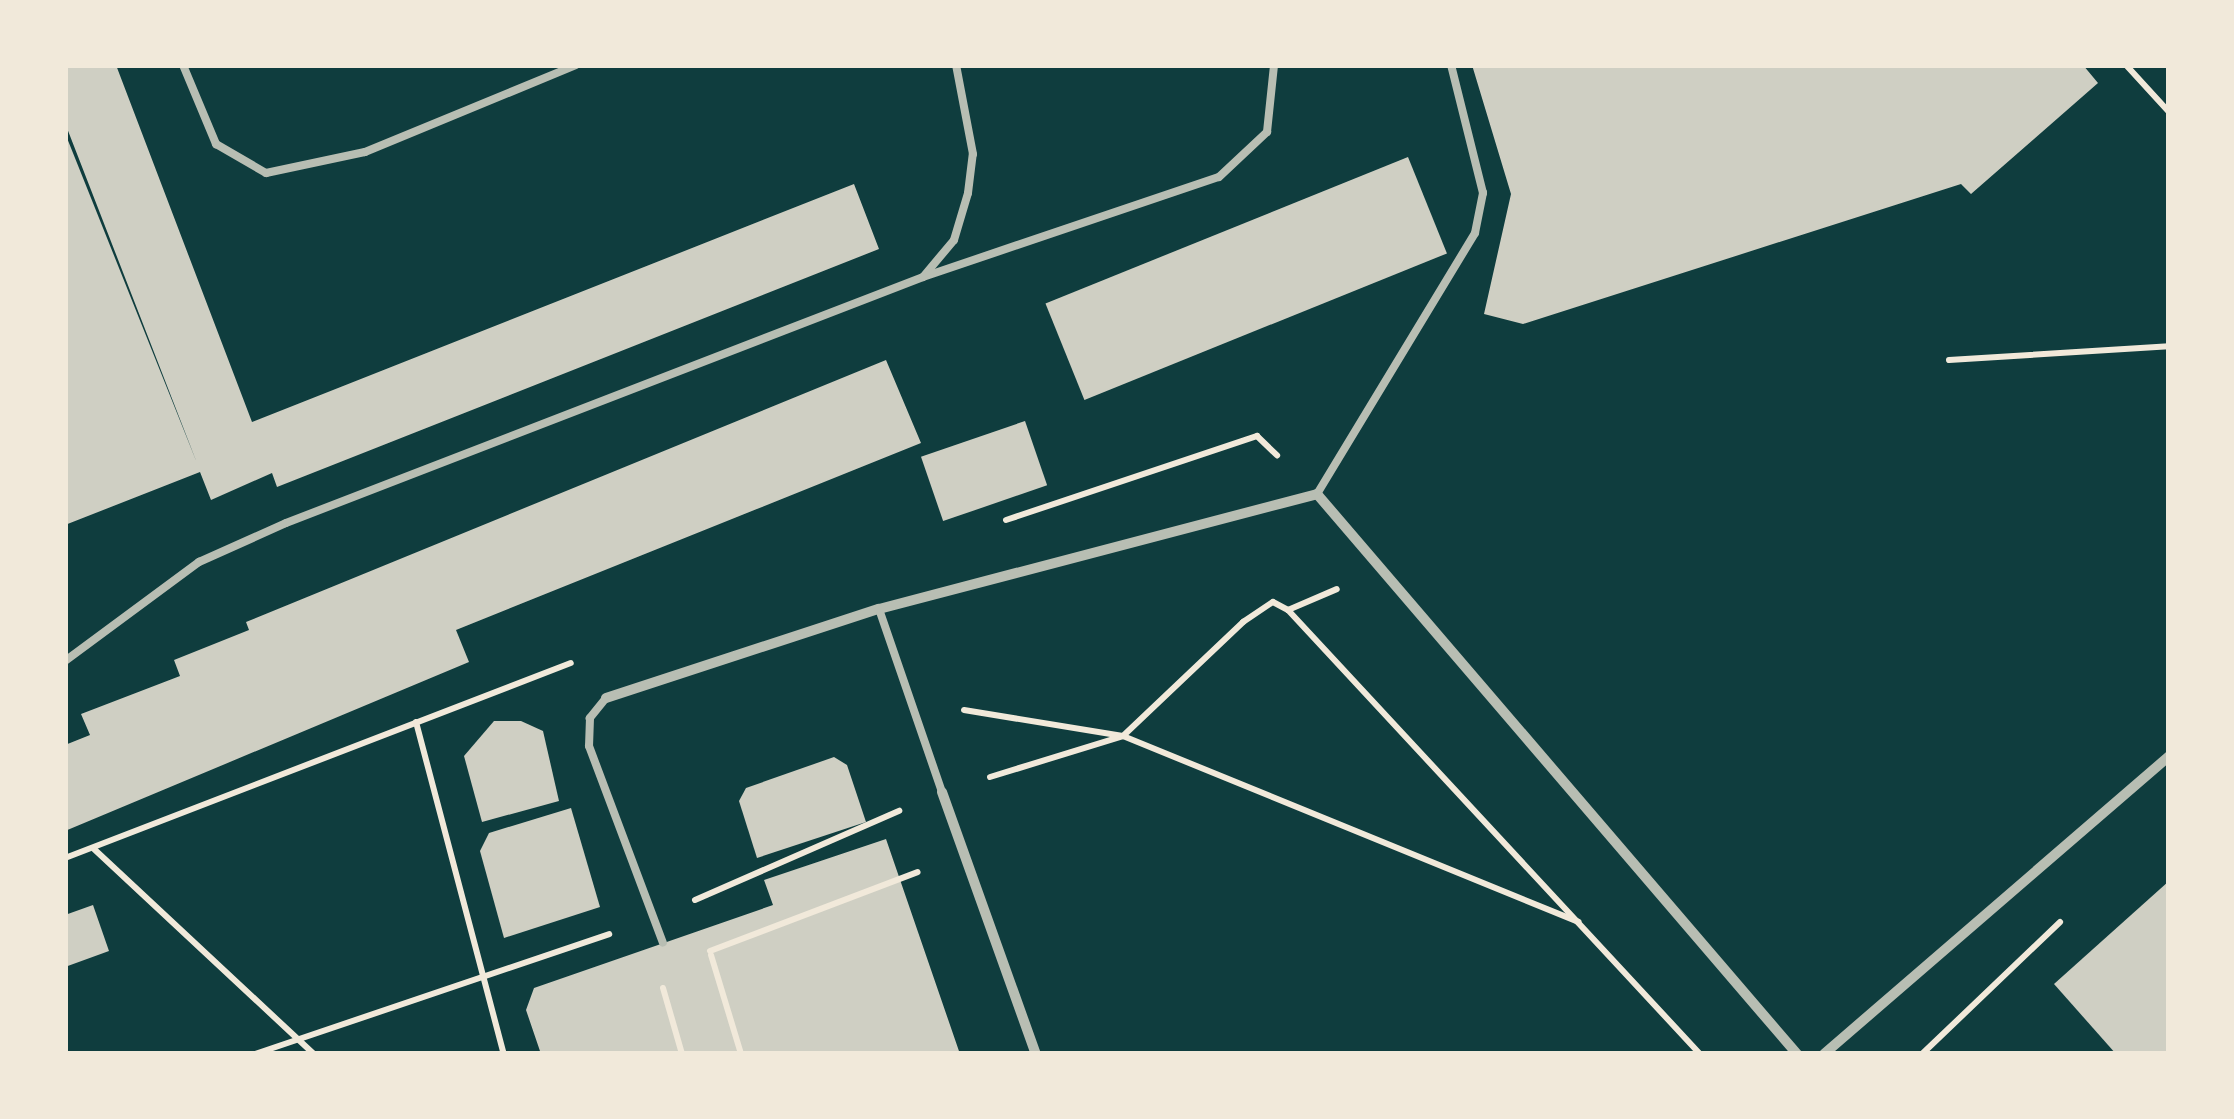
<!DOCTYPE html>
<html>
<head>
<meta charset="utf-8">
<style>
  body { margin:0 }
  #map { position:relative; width:2234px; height:1119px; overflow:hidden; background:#0f3d3e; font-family:Manrope,sans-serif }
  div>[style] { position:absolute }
  .building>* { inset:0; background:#cfcfc3; transform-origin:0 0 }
  .path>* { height:6px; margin:-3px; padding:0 3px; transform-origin:3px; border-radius:3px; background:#f1e9da }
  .service>* { height:8px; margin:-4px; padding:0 4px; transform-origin:4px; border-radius:4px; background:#b8beb3 }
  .minor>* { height:10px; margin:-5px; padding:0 5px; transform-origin:5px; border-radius:5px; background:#b8beb3 }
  span { translate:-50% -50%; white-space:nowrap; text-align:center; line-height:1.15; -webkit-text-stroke:10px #f1e9da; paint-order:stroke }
  .frame { position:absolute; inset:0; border:68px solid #f1e9da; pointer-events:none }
</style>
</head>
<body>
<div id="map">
  <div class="building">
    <div style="clip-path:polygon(65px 65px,116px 65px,252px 422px,854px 184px,879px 249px,277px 487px,272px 473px,211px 500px,200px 472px,65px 525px,65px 133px,197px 463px,65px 123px)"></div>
    <div style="clip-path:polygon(1472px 65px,2083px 65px,2098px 83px,1971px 194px,1961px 184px,1523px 324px,1484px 314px,1511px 194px)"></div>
    <div style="left:1408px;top:157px;width:104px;height:391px;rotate:68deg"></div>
    <div style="clip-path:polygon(886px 360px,921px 443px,456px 630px,469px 662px,65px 831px,65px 745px,90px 735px,81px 714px,180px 676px,174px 660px,249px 630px,246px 622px)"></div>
    <div style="left:1025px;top:421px;width:68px;height:110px;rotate:71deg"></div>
    <div style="clip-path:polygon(494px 721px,521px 721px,543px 731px,559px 801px,482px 822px,464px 756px)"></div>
    <div style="clip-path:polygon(834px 757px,847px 765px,866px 822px,757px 858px,739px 801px,746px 788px)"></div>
    <div style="clip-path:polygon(571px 808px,600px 907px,504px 938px,480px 851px,489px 833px)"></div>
    <div style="clip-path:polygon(886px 839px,960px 1054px,541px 1054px,526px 1010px,534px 988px,773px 905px,764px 880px)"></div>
    <div style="clip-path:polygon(2169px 881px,2169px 1054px,2116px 1054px,2054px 984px)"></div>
    <div style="clip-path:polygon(93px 905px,109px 951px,65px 967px,65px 915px)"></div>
  </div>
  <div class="path">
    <div style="left:2126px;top:65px;width:64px;rotate:47.5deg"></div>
    <div style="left:1949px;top:360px;width:220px;rotate:-3.6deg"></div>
    <div style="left:1006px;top:520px;width:265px;rotate:-18.5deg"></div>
    <div style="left:1257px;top:436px;width:28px;rotate:44deg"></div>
    <div style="left:1288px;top:610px;width:53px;rotate:-23.2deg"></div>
    <div style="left:964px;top:710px;width:161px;rotate:9.3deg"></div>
    <div style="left:1123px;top:736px;width:492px;rotate:22.2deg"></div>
    <div style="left:416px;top:722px;width:343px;rotate:75.2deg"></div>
    <div style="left:990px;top:777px;width:139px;rotate:-17.1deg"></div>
    <div style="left:1123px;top:736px;width:166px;rotate:-43.5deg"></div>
    <div style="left:1243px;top:622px;width:36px;rotate:-34deg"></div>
    <div style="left:1273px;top:602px;width:17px;rotate:28deg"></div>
    <div style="left:1288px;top:610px;width:606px;rotate:47.14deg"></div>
    <div style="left:94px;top:849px;width:301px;rotate:43deg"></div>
    <div style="left:65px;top:858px;width:542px;rotate:-21.08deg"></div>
    <div style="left:695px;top:900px;width:223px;rotate:-23.6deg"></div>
    <div style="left:710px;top:951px;width:222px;rotate:-20.8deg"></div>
    <div style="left:711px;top:955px;width:103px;rotate:73.1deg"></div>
    <div style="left:663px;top:988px;width:69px;rotate:73.9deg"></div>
    <div style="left:255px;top:1054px;width:374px;rotate:-18.7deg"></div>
    <div style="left:1922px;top:1054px;width:191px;rotate:-43.7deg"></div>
  </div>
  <div class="service">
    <div style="left:183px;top:65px;width:86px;rotate:67.3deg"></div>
    <div style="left:216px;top:144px;width:58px;rotate:30.1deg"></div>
    <div style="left:266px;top:173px;width:101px;rotate:-12deg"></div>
    <div style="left:365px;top:152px;width:228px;rotate:-22.4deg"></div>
    <div style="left:923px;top:277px;width:48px;rotate:-50deg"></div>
    <div style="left:954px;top:240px;width:49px;rotate:-73.4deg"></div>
    <div style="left:968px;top:193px;width:39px;rotate:-83deg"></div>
    <div style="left:973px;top:154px;width:91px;rotate:-100.8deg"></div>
    <div style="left:1317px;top:494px;width:305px;rotate:-58.8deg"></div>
    <div style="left:1475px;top:233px;width:41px;rotate:-78.7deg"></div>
    <div style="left:1483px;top:193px;width:132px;rotate:-104deg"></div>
    <div style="left:879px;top:609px;width:194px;rotate:71deg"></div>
    <div style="left:65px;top:661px;width:167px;rotate:-36.5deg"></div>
    <div style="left:199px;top:562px;width:95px;rotate:-24.1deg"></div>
    <div style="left:286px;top:523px;width:683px;rotate:-21.12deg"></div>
    <div style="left:923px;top:277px;width:312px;rotate:-18.7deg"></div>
    <div style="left:1219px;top:177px;width:66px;rotate:-43.2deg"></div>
    <div style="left:1267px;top:132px;width:67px;rotate:-84deg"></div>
    <div style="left:606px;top:698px;width:26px;rotate:129deg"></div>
    <div style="left:590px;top:718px;width:28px;rotate:92deg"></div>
    <div style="left:589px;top:746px;width:210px;rotate:69.4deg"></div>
  </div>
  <div class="minor">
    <div style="left:606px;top:698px;width:287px;rotate:-18.1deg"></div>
    <div style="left:879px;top:609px;width:453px;rotate:-14.7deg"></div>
    <div style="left:1317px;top:494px;width:738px;rotate:49.4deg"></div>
    <div style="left:942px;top:792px;width:278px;rotate:70.3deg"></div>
    <div style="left:1824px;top:1054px;width:456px;rotate:-40.8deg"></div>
  </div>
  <div class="frame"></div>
</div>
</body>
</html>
